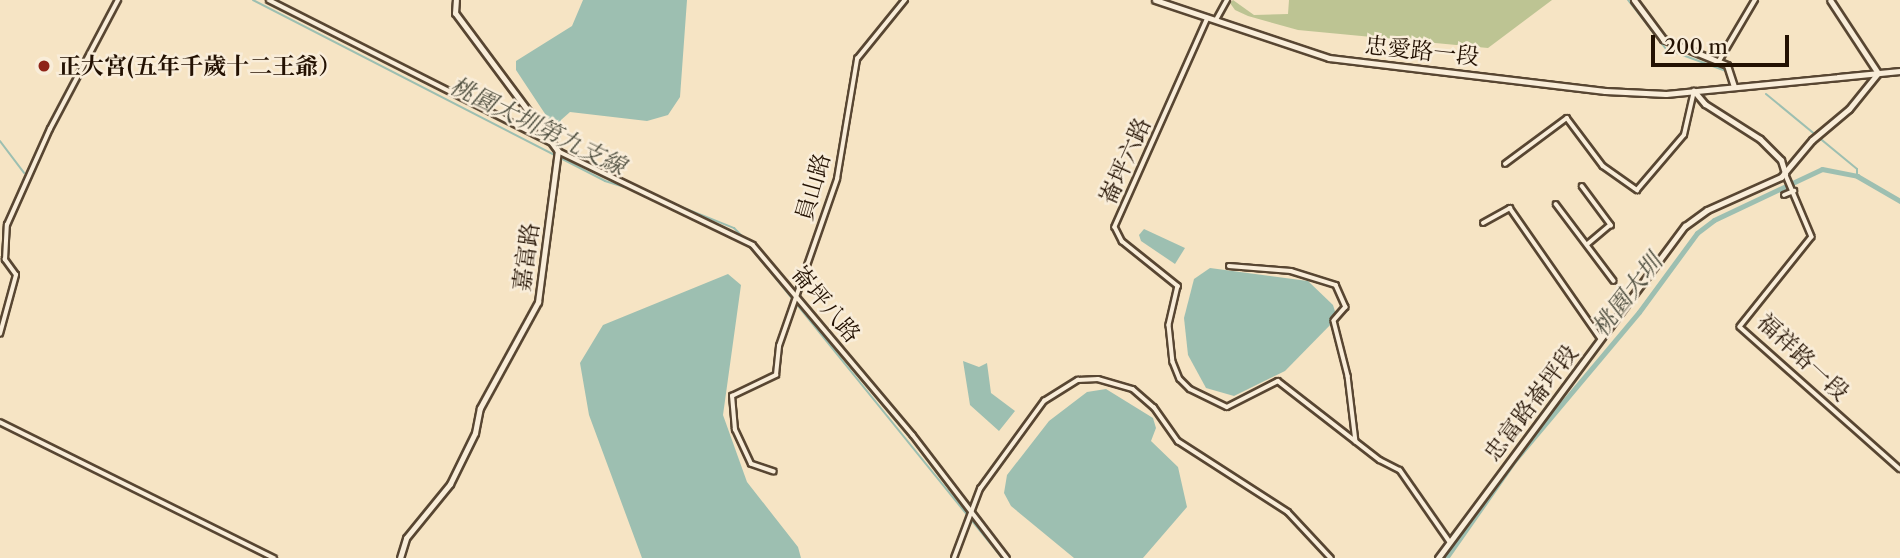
<!DOCTYPE html>
<html>
<head>
<meta charset="utf-8">
<style>
  body { margin:0 }
  #map { position:relative; width:1900px; height:558px; overflow:hidden; background:#f6e4c4; font-family:"Libre Caslon Text","Noto Serif TC",serif }
  div>[style] { position:absolute }
  .green>* { inset:0; background:#bdc493 }
  .water>* { inset:0; background:#9dbfb1 }
  .stream>* { height:2px; margin:-1px; padding:0 1px; transform-origin:1px; border-radius:1px; background:#9dbfb1 }
  .canal>* { height:5px; margin:-2.5px; padding:0 2.5px; transform-origin:2.5px; border-radius:2.5px; background:#9dbfb1 }
  .roads { filter:drop-shadow(2px 0 #584632) drop-shadow(-2px 0 #584632) drop-shadow(0 2px #584632) drop-shadow(0 -2px #584632) }
  .street>* { height:3.5px; margin:-1.75px; padding:0 1.75px; transform-origin:1.75px; border-radius:1.75px; background:#f9edd9 }
  .secondary>* { height:5px; margin:-2.5px; padding:0 2.5px; transform-origin:2.5px; border-radius:2.5px; background:#f9edd9 }
  .dots>* { width:19px; height:19px; translate:-50% -50%; box-sizing:border-box; border:4px solid #f9edd9; border-radius:50% }
  span { translate:-50% -50%; white-space:nowrap; text-align:center; line-height:1.15; -webkit-text-stroke:5px #f9edd9; paint-order:stroke }
  .street-label { font-size:23px; color:#231102 }
  .poi-label { font-size:23px; color:#231102; font-weight:700 }
  .left { translate:0 -50%; text-align:left }
  .water-label { font-size:24px; color:#4e4e3f; font-style:italic }
  .scale { position:absolute; left:1651px; top:35px; width:138px; height:32px; box-sizing:border-box; border:4px solid #231102; border-top:0; padding-left:9px; font-size:21px; line-height:24px; white-space:nowrap; color:#231102; -webkit-text-stroke:5px #f9edd9; paint-order:stroke }
</style>
</head>
<body>
<div id="map">
  <div class="green">
    <div style="clip-path:polygon(1233px 0,1254px 15px,1288px 14px,1289px 0,1552px 0,1488px 48px,1298px 30px,1248px 16px,1235px 10px,1230px 3px)"></div>
  </div>
  <div class="water">
    <div style="clip-path:polygon(583px 0,687px 0,680px 97px,668px 115px,647px 121px,570px 112px,561px 120px,561px 138px,516px 70px,516px 61px,572px 26px)"></div>
    <div style="clip-path:polygon(1144px 229px,1185px 248px,1175px 264px,1141px 241px,1139px 235px)"></div>
    <div style="clip-path:polygon(1210px 268px,1308px 281px,1333px 305px,1337px 318px,1285px 371px,1234px 396px,1206px 388px,1188px 355px,1184px 318px,1194px 279px)"></div>
    <div style="clip-path:polygon(728px 274px,741px 285px,723px 415px,747px 482px,798px 547px,801px 558px,642px 558px,589px 415px,580px 363px,603px 325px)"></div>
    <div style="clip-path:polygon(963px 361px,979px 367px,987px 363px,991px 393px,1015px 411px,999px 431px,970px 405px)"></div>
    <div style="clip-path:polygon(1106px 389px,1153px 418px,1156px 428px,1151px 441px,1178px 467px,1187px 507px,1143px 558px,1074px 558px,1011px 506px,1004px 493px,1007px 475px,1049px 421px,1087px 392px)"></div>
  </div>
  <div class="stream">
    <div style="left:253px;top:0;width:396px;rotate:27.2deg"></div>
    <div style="left:605px;top:181px;width:34px;rotate:17deg"></div>
    <div style="left:1628px;top:0;width:62px;rotate:52.2deg"></div>
    <div style="left:1666px;top:49px;width:64px;rotate:20.1deg"></div>
    <div style="left:1766px;top:94px;width:118px;rotate:39.5deg"></div>
    <div style="left:1857px;top:169px;width:7px;rotate:90deg"></div>
    <div style="left:0;top:141px;width:40px;rotate:53deg"></div>
    <div style="left:659px;top:198px;width:81px;rotate:21.8deg"></div>
    <div style="left:734px;top:228px;width:14px;rotate:45deg"></div>
    <div style="left:747px;top:243px;width:405px;rotate:51deg"></div>
  </div>
  <div class="canal">
    <div style="left:1446px;top:558px;width:118px;rotate:-55deg"></div>
    <div style="left:1514px;top:461px;width:194px;rotate:-50deg"></div>
    <div style="left:1639px;top:312px;width:98px;rotate:-53.7deg"></div>
    <div style="left:1697px;top:233px;width:21px;rotate:-37deg"></div>
    <div style="left:1714px;top:220px;width:119px;rotate:-25.3deg"></div>
    <div style="left:1822px;top:169px;width:36px;rotate:11deg"></div>
    <div style="left:1857px;top:176px;width:50px;rotate:30.2deg"></div>
  </div>
  <div class="roads">
    <div class="street">
      <div style="left:269px;top:0;width:315px;rotate:26.8deg"></div>
      <div style="left:1208px;top:18px;width:229px;rotate:114deg"></div>
      <div style="left:1115px;top:227px;width:16px;rotate:63deg"></div>
      <div style="left:1122px;top:241px;width:72px;rotate:38.8deg"></div>
      <div style="left:1178px;top:286px;width:40px;rotate:103deg"></div>
      <div style="left:1169px;top:325px;width:37px;rotate:84deg"></div>
      <div style="left:1173px;top:362px;width:18px;rotate:68deg"></div>
      <div style="left:1180px;top:379px;width:14px;rotate:45deg"></div>
      <div style="left:1190px;top:389px;width:41px;rotate:25.9deg"></div>
      <div style="left:1227px;top:407px;width:57px;rotate:-27deg"></div>
      <div style="left:1278px;top:381px;width:129px;rotate:37.8deg"></div>
      <div style="left:1380px;top:460px;width:22px;rotate:27deg"></div>
      <div style="left:1400px;top:470px;width:88px;rotate:55.2deg"></div>
      <div style="left:1216px;top:20px;width:23px;rotate:-61deg"></div>
      <div style="left:1719px;top:61px;width:71px;rotate:-59.5deg"></div>
      <div style="left:558px;top:151px;width:216px;rotate:25.7deg"></div>
      <div style="left:753px;top:245px;width:248px;rotate:49.9deg"></div>
      <div style="left:913px;top:435px;width:155px;rotate:52.6deg"></div>
      <div style="left:1505px;top:164px;width:77px;rotate:-36.6deg"></div>
      <div style="left:1567px;top:118px;width:60px;rotate:53.1deg"></div>
      <div style="left:1603px;top:166px;width:42px;rotate:35.2deg"></div>
      <div style="left:1637px;top:190px;width:72px;rotate:-49.5deg"></div>
      <div style="left:1684px;top:135px;width:45px;rotate:-77.2deg"></div>
      <div style="left:1785px;top:173px;width:69px;rotate:67.1deg"></div>
      <div style="left:1812px;top:237px;width:115px;rotate:128.7deg"></div>
      <div style="left:1740px;top:327px;width:214px;rotate:41.6deg"></div>
      <div style="left:1582px;top:186px;width:49px;rotate:53.4deg"></div>
      <div style="left:1611px;top:225px;width:30px;rotate:140deg"></div>
      <div style="left:1784px;top:195px;width:11px;rotate:-22deg"></div>
      <div style="left:1556px;top:204px;width:96px;rotate:53deg"></div>
      <div style="left:1483px;top:223px;width:31px;rotate:-29deg"></div>
      <div style="left:1510px;top:208px;width:160px;rotate:55.2deg"></div>
      <div style="left:1229px;top:266px;width:62px;rotate:4.6deg"></div>
      <div style="left:1291px;top:271px;width:47px;rotate:17.3deg"></div>
      <div style="left:1336px;top:285px;width:24px;rotate:66deg"></div>
      <div style="left:1346px;top:307px;width:18px;rotate:131deg"></div>
      <div style="left:1334px;top:321px;width:57px;rotate:75.7deg"></div>
      <div style="left:1348px;top:376px;width:66px;rotate:83.1deg"></div>
      <div style="left:0;top:334px;width:61px;rotate:-74.8deg"></div>
      <div style="left:16px;top:275px;width:19px;rotate:-126deg"></div>
      <div style="left:5px;top:260px;width:35px;rotate:-87deg"></div>
      <div style="left:7px;top:225px;width:105px;rotate:-65.9deg"></div>
      <div style="left:50px;top:129px;width:146px;rotate:-62.2deg"></div>
      <div style="left:0;top:422px;width:306px;rotate:26.4deg"></div>
      <div style="left:774px;top:472px;width:24px;rotate:-161deg"></div>
      <div style="left:751px;top:464px;width:38px;rotate:-115deg"></div>
      <div style="left:735px;top:430px;width:34px;rotate:-95deg"></div>
      <div style="left:732px;top:396px;width:49px;rotate:-25.5deg"></div>
      <div style="left:776px;top:375px;width:29px;rotate:-84deg"></div>
      <div style="left:779px;top:346px;width:177px;rotate:-70.8deg"></div>
      <div style="left:837px;top:179px;width:122px;rotate:-80.5deg"></div>
      <div style="left:857px;top:59px;width:76px;rotate:-50.9deg"></div>
      <div style="left:954px;top:558px;width:74px;rotate:-69.4deg"></div>
      <div style="left:980px;top:489px;width:109px;rotate:-54deg"></div>
      <div style="left:1044px;top:401px;width:40px;rotate:-32deg"></div>
      <div style="left:1078px;top:380px;width:20px;rotate:-3deg"></div>
      <div style="left:1098px;top:379px;width:36px;rotate:16deg"></div>
      <div style="left:1133px;top:389px;width:28px;rotate:41deg"></div>
      <div style="left:1154px;top:407px;width:42px;rotate:54.8deg"></div>
      <div style="left:1178px;top:441px;width:131px;rotate:32.8deg"></div>
      <div style="left:1288px;top:512px;width:63px;rotate:46.9deg"></div>
    </div>
    <div class="secondary">
      <div style="left:1155px;top:0;width:183px;rotate:18.4deg"></div>
      <div style="left:1329px;top:58px;width:278px;rotate:6.8deg"></div>
      <div style="left:1605px;top:91px;width:61px;rotate:2.8deg"></div>
      <div style="left:1666px;top:94px;width:235px;rotate:-5.6deg"></div>
      <div style="left:1634px;top:0;width:49px;rotate:53.4deg"></div>
      <div style="left:1663px;top:39px;width:69px;rotate:22.1deg"></div>
      <div style="left:1727px;top:65px;width:23px;rotate:72deg"></div>
      <div style="left:1694px;top:91px;width:17px;rotate:50deg"></div>
      <div style="left:1705px;top:104px;width:65px;rotate:32.5deg"></div>
      <div style="left:1760px;top:139px;width:30px;rotate:45deg"></div>
      <div style="left:1781px;top:160px;width:14px;rotate:73deg"></div>
      <div style="left:400px;top:558px;width:21px;rotate:-73deg"></div>
      <div style="left:406px;top:538px;width:70px;rotate:-50.8deg"></div>
      <div style="left:450px;top:484px;width:57px;rotate:-63.9deg"></div>
      <div style="left:475px;top:433px;width:25px;rotate:-79deg"></div>
      <div style="left:480px;top:408px;width:121px;rotate:-61.3deg"></div>
      <div style="left:538px;top:302px;width:152px;rotate:-82.5deg"></div>
      <div style="left:558px;top:151px;width:172px;rotate:-126.7deg"></div>
      <div style="left:455px;top:13px;width:13px;rotate:-86deg"></div>
      <div style="left:1438px;top:558px;width:414px;rotate:-53.4deg"></div>
      <div style="left:1685px;top:226px;width:27px;rotate:-36deg"></div>
      <div style="left:1707px;top:210px;width:81px;rotate:-24deg"></div>
      <div style="left:1781px;top:177px;width:48px;rotate:-50deg"></div>
      <div style="left:1812px;top:140px;width:48px;rotate:-40deg"></div>
      <div style="left:1849px;top:109px;width:46px;rotate:-51.1deg"></div>
      <div style="left:1878px;top:73px;width:87px;rotate:-123.3deg"></div>
    </div>
  </div>
  <div class="dots">
    <div style="left:44px;top:66px;background:#8f2418"></div>
  </div>
  <div class="street-label">
    <span style="left:1422px;top:51px;rotate:6deg">忠愛路一段</span>
    <span style="left:1125px;top:161px;rotate:-66deg">崙坪六路</span>
    <span style="left:813px;top:187px;rotate:-74deg">員山路</span>
    <span style="left:526px;top:257px;rotate:-82deg">嘉富路</span>
    <span style="left:826px;top:304px;rotate:50deg">崙坪八路</span>
    <span style="left:1803px;top:357px;rotate:43deg">福祥路一段</span>
    <span style="left:1531px;top:403px;rotate:-53deg">忠富路崙坪段</span>
  </div>
  <div class="poi-label">
    <span class="left" style="left:58px;top:66px">正大宮(五年千歲十二王爺）</span>
  </div>
  <div class="water-label">
    <span style="left:538px;top:126px;rotate:26deg">桃園大圳第九支線</span>
    <span style="left:1627px;top:295px;rotate:-52deg">桃園大圳</span>
  </div>
  <div class="scale">200 m</div>
</div>
</body>
</html>
